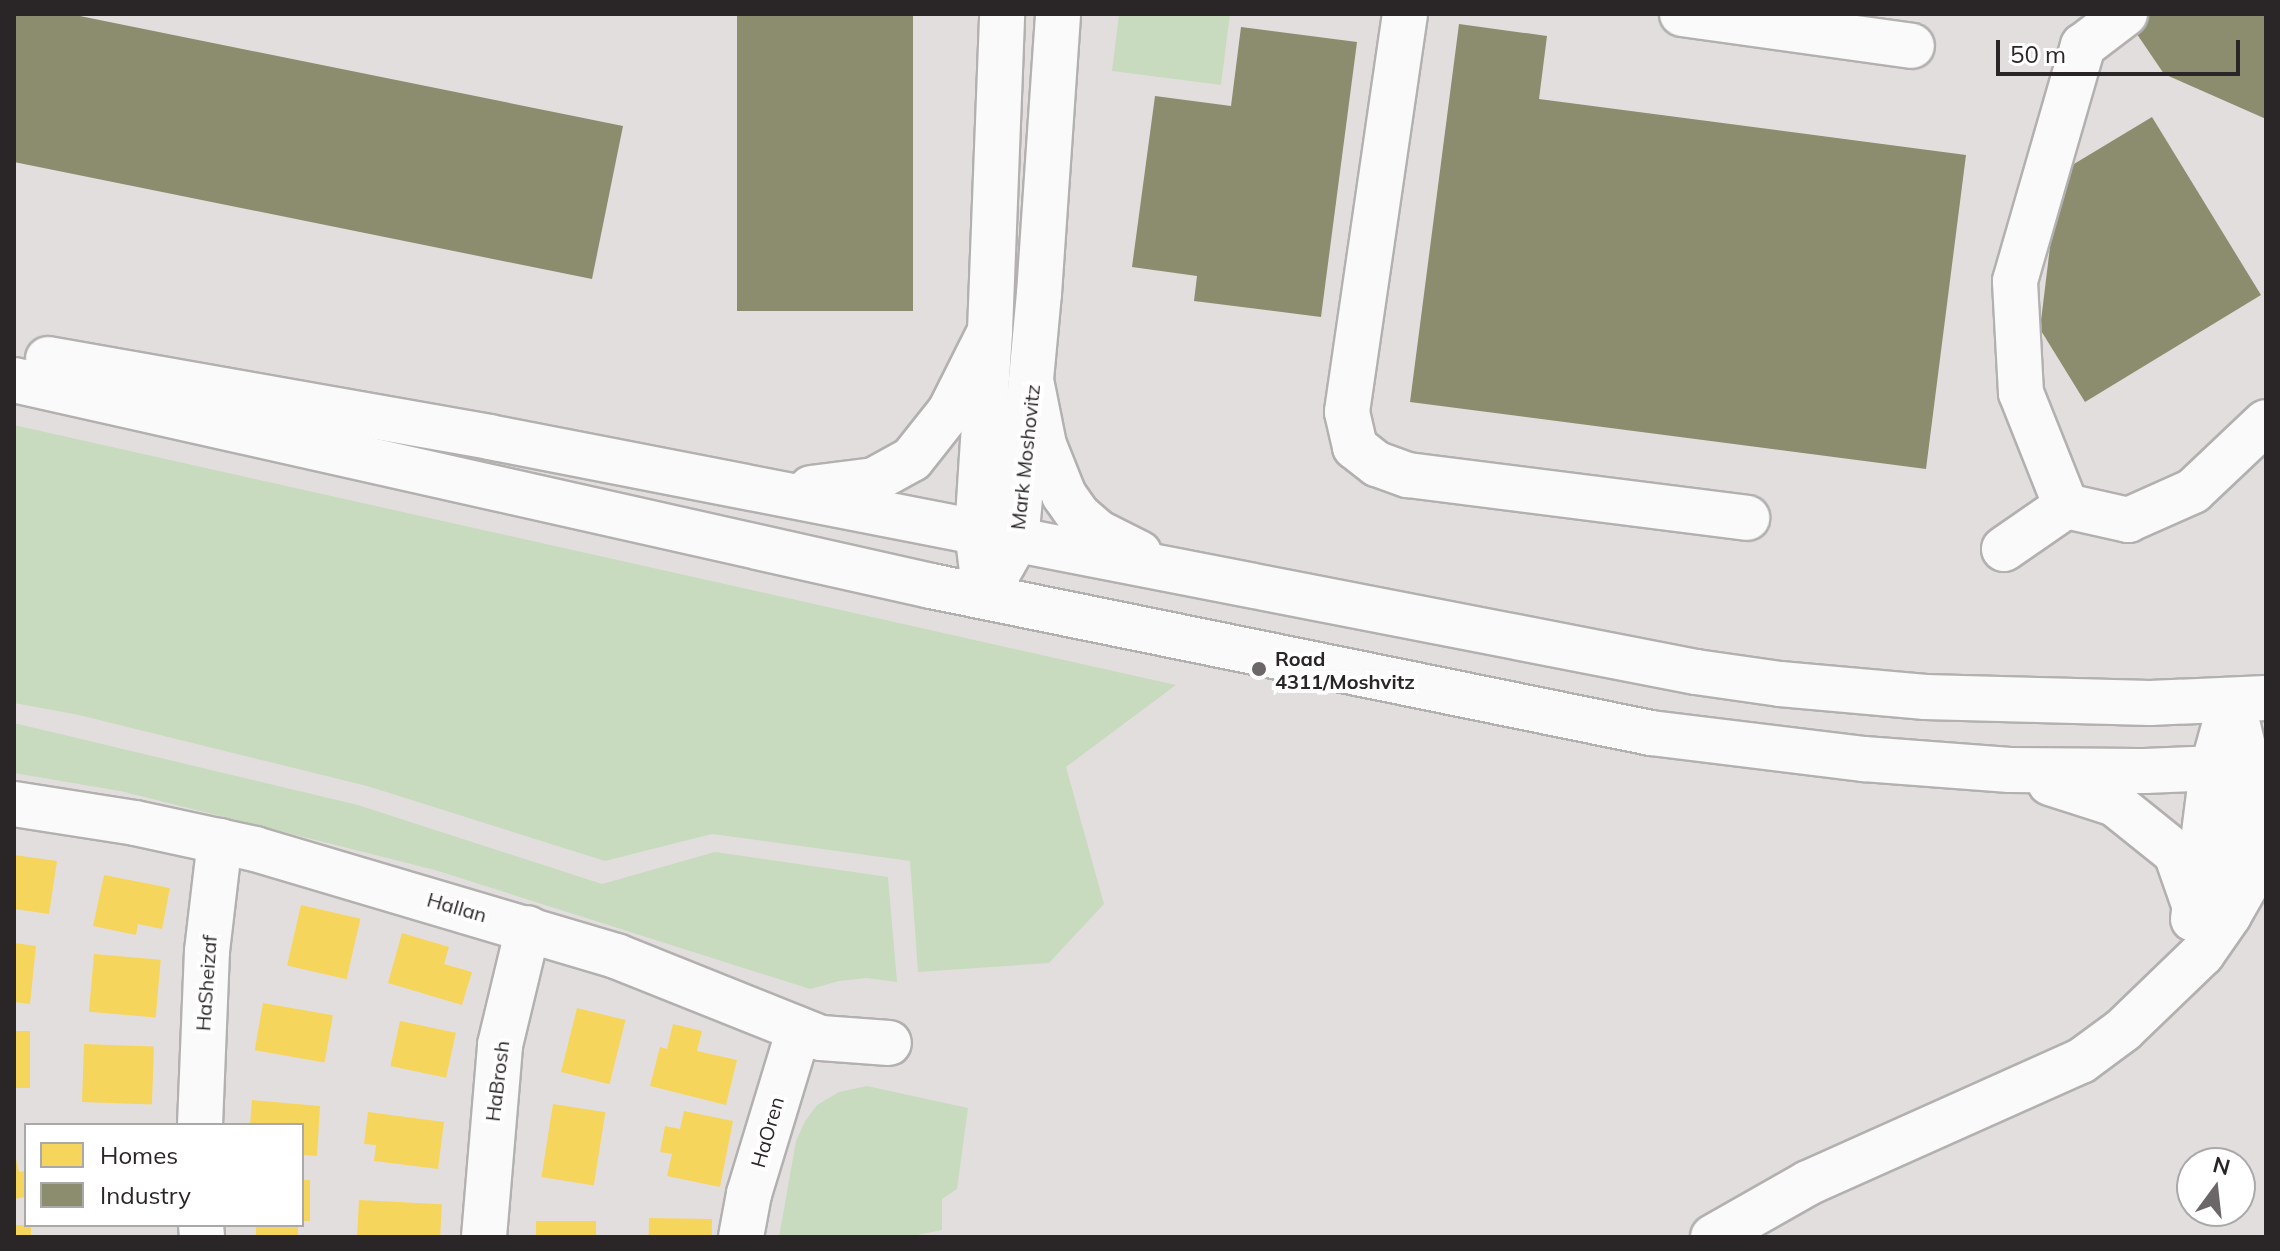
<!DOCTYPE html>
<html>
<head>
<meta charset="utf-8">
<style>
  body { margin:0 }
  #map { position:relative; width:2280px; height:1251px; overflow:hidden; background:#e3dede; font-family:Mulish,sans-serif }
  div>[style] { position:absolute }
  .green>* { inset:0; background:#c8dbbf }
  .homes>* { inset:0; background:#f6d55c; transform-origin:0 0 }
  .industry>* { inset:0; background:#8c8c6e; transform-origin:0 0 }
  .roads { filter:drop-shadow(2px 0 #b3b0b0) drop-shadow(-2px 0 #b3b0b0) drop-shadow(0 2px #b3b0b0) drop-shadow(0 -2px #b3b0b0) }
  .minor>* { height:44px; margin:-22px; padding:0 22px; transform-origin:22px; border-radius:22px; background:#fbfafa }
  .major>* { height:44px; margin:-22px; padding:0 22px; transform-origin:22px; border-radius:22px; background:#fbfafa }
  .dots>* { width:22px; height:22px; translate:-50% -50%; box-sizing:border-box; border:4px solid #fff; border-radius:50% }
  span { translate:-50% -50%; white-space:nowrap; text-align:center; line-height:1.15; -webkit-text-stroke:8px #fff; paint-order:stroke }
  .street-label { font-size:20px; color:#2a2627 }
  .poi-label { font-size:20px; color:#2a2627; font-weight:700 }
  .left { translate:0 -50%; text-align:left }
  .frame { position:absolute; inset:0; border:16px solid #2a2627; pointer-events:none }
  .legend { position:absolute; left:24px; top:1123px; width:280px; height:104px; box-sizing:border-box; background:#fff; border:2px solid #aaa8a9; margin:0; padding:10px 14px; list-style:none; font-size:24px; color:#2a2627 }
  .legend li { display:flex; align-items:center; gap:16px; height:40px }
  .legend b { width:40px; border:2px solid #aaa8a9 }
  .north { position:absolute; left:2176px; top:1147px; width:80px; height:80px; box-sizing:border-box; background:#fff; border:2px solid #aaa8a9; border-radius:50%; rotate:15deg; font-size:22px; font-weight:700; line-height:32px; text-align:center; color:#2a2627 }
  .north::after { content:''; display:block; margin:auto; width:28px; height:36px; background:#6b6667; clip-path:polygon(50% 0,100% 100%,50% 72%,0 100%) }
  .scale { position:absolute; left:1996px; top:40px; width:244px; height:36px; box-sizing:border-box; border:4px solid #2a2627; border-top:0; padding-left:10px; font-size:24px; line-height:28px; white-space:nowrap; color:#2a2627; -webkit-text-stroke:6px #fff; paint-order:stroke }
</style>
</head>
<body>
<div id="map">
  <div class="green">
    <div style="clip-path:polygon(1119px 14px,1230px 14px,1221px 85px,1112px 71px)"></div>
    <div style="clip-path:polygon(14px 425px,1176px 685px,1066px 767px,1104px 904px,1049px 963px,918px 972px,910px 861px,712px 834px,605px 861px,367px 786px,79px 715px,14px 703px)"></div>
    <div style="clip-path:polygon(14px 723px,358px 805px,602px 884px,715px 852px,888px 877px,897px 982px,867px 978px,839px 981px,810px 989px,435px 870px,120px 791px,14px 773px)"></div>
    <div style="clip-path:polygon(867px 1086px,968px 1108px,957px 1189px,942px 1199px,942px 1230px,908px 1237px,779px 1237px,796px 1141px,805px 1121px,817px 1105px,839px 1092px)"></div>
  </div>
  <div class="homes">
    <div style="clip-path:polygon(14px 855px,57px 861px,49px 914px,14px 909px)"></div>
    <div style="clip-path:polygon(104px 875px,170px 888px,162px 929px,138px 924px,136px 935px,93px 926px)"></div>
    <div style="left:301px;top:905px;width:61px;height:62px;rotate:13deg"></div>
    <div style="clip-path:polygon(402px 933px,449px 947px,444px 964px,472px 972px,462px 1005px,388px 983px)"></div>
    <div style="clip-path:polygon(14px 943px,36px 946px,30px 1004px,14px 1002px)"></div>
    <div style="left:94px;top:954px;width:67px;height:58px;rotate:5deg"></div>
    <div style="left:263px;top:1003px;width:71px;height:48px;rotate:10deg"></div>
    <div style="left:577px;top:1008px;width:50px;height:66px;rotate:14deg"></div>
    <div style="left:400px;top:1021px;width:57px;height:46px;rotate:12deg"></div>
    <div style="clip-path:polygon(673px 1024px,702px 1031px,697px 1051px,737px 1060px,726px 1105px,650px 1086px,660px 1047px,667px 1049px)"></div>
    <div style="left:14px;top:1031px;width:16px;height:57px"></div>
    <div style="left:84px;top:1044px;width:70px;height:58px;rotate:2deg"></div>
    <div style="clip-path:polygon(252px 1100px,320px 1106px,317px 1156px,302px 1155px,302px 1125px,250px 1125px)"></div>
    <div style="left:553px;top:1104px;width:53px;height:74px;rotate:9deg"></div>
    <div style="clip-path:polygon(684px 1111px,733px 1121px,720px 1187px,667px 1176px,672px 1154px,660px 1152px,665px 1126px,680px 1129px)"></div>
    <div style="clip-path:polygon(368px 1112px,444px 1122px,438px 1169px,374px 1161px,376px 1145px,364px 1144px)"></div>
    <div style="clip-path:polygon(14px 1150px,19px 1172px,26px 1171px,26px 1197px,14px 1199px)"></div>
    <div style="left:302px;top:1180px;width:8px;height:41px"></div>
    <div style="left:359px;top:1200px;width:83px;height:37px;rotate:3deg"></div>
    <div style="left:649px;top:1218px;width:63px;height:19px;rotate:1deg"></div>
    <div style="left:596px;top:1221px;width:16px;height:60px;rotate:90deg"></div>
    <div style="left:14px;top:1225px;width:17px;height:12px"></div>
    <div style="left:256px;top:1225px;width:42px;height:10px"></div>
  </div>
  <div class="industry">
    <div style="clip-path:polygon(14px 14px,70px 14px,623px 126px,592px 279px,14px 162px)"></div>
    <div style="left:737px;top:14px;width:176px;height:297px"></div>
    <div style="clip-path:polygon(2266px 14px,2266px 119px,2164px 74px,2124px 15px)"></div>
    <div style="clip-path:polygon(1459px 24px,1547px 36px,1539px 99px,1966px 155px,1926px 469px,1410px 402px)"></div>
    <div style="clip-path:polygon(1241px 27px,1357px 42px,1321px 317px,1194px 301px,1197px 276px,1132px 267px,1155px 96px,1231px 106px)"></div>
    <div style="clip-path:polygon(2152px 117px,2261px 295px,2085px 402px,2040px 329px,2059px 173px)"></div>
  </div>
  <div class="roads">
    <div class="minor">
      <div style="left:1405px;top:14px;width:402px;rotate:98.3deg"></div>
      <div style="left:1347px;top:412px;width:36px;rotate:77deg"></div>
      <div style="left:1355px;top:447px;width:28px;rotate:38deg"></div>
      <div style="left:1377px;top:464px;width:33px;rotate:20deg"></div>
      <div style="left:1408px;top:475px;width:342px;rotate:7.2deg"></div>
      <div style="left:1682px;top:14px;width:232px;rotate:7.9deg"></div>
      <div style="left:2066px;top:506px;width:122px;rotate:-111.7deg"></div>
      <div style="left:2021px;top:393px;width:112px;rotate:-93.1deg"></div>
      <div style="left:2015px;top:281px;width:245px;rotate:-73.9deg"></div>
      <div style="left:2083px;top:46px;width:53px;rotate:-37.3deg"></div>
      <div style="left:2004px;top:549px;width:75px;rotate:-34.7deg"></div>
      <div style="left:2066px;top:506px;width:64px;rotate:12.7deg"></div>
      <div style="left:2128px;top:520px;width:71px;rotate:-24deg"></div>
      <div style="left:2193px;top:491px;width:100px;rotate:-43.4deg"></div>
      <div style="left:982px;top:571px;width:38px;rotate:-97deg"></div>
      <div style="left:977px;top:533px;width:202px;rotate:-86.3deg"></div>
      <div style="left:990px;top:331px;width:317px;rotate:-87.8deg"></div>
      <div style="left:985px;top:596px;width:63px;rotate:-60.6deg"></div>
      <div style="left:1016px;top:541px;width:248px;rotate:-84.7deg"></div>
      <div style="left:1039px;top:294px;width:281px;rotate:-86.1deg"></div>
      <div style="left:14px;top:804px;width:122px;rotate:8.9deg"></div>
      <div style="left:135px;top:823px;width:123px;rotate:12.2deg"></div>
      <div style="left:255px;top:849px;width:377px;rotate:16.5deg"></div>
      <div style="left:616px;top:956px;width:221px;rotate:21.8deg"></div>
      <div style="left:821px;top:1038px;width:68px;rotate:4.2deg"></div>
      <div style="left:2193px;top:919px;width:150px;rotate:-82.7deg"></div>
      <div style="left:2212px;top:770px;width:41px;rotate:-74.6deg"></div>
      <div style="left:200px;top:1125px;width:174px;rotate:-87.7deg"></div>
      <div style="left:207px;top:951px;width:111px;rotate:-83.3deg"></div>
      <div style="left:201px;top:1225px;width:12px;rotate:85deg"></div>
      <div style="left:484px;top:1237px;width:193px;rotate:-85.2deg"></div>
      <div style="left:500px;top:1045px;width:120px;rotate:-76.5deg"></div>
      <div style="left:741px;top:1237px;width:44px;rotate:-79.5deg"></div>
      <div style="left:749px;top:1194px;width:172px;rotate:-73.1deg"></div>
      <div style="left:1713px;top:1237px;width:109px;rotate:-29.6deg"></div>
      <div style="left:1808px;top:1183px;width:299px;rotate:-24.1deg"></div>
      <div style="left:2081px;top:1061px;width:52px;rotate:-36.4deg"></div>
      <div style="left:2123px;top:1030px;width:110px;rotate:-43.9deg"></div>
      <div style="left:2202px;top:954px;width:47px;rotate:-55.3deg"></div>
      <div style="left:2229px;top:915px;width:74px;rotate:-77.5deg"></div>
      <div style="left:2245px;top:843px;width:76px;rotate:-87.7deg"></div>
      <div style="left:2248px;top:767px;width:68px;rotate:-103.6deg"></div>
    </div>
    <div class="major">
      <div style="left:48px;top:359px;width:448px;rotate:10deg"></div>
      <div style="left:489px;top:437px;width:1230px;rotate:11.02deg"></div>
      <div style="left:1696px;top:672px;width:85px;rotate:8.1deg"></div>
      <div style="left:1780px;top:684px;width:146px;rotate:5.1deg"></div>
      <div style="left:1925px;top:697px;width:225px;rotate:1.5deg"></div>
      <div style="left:2150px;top:703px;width:116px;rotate:-2.5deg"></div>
      <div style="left:14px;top:380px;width:940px;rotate:12.66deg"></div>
      <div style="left:931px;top:586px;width:735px;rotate:11.54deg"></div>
      <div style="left:1651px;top:733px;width:215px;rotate:7deg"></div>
      <div style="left:1864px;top:759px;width:146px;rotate:4.3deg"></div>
      <div style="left:2010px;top:770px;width:135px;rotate:0.4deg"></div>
      <div style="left:2145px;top:771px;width:121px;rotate:-2.4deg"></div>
      <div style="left:1032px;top:385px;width:61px;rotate:78.7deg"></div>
      <div style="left:1044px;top:445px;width:54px;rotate:68.2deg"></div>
      <div style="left:1064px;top:495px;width:24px;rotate:55deg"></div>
      <div style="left:1078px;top:515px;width:28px;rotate:41deg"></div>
      <div style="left:1099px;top:533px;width:45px;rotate:26.6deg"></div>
      <div style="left:811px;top:488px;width:64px;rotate:-7.2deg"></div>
      <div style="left:874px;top:480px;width:43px;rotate:-28.9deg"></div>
      <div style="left:912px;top:459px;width:61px;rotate:-51.6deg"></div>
      <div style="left:950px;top:411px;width:89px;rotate:-63.4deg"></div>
      <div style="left:2050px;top:783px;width:68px;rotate:17.9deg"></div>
      <div style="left:2115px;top:804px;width:78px;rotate:38.8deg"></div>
      <div style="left:2176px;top:853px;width:60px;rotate:70.7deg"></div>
      <div style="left:2229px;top:915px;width:75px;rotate:-60.4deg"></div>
    </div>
  </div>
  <div class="dots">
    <div style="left:1259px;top:669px;background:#6b6667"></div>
  </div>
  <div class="street-label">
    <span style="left:1025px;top:457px;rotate:-84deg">Mark Moshovitz</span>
    <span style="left:457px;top:907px;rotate:16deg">HaIlan</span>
    <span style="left:206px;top:983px;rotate:-86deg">HaSheizaf</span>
    <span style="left:497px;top:1081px;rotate:-83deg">HaBrosh</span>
    <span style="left:767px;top:1132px;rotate:-74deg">HaOren</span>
  </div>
  <div class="poi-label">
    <span class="left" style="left:1275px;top:670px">Road<br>4311/Moshvitz</span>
  </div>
  <div class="frame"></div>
  <ul class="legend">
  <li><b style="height:22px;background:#f6d55c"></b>Homes</li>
  <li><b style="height:22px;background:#8c8c6e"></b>Industry</li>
  </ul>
  <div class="north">N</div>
  <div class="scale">50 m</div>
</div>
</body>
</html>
